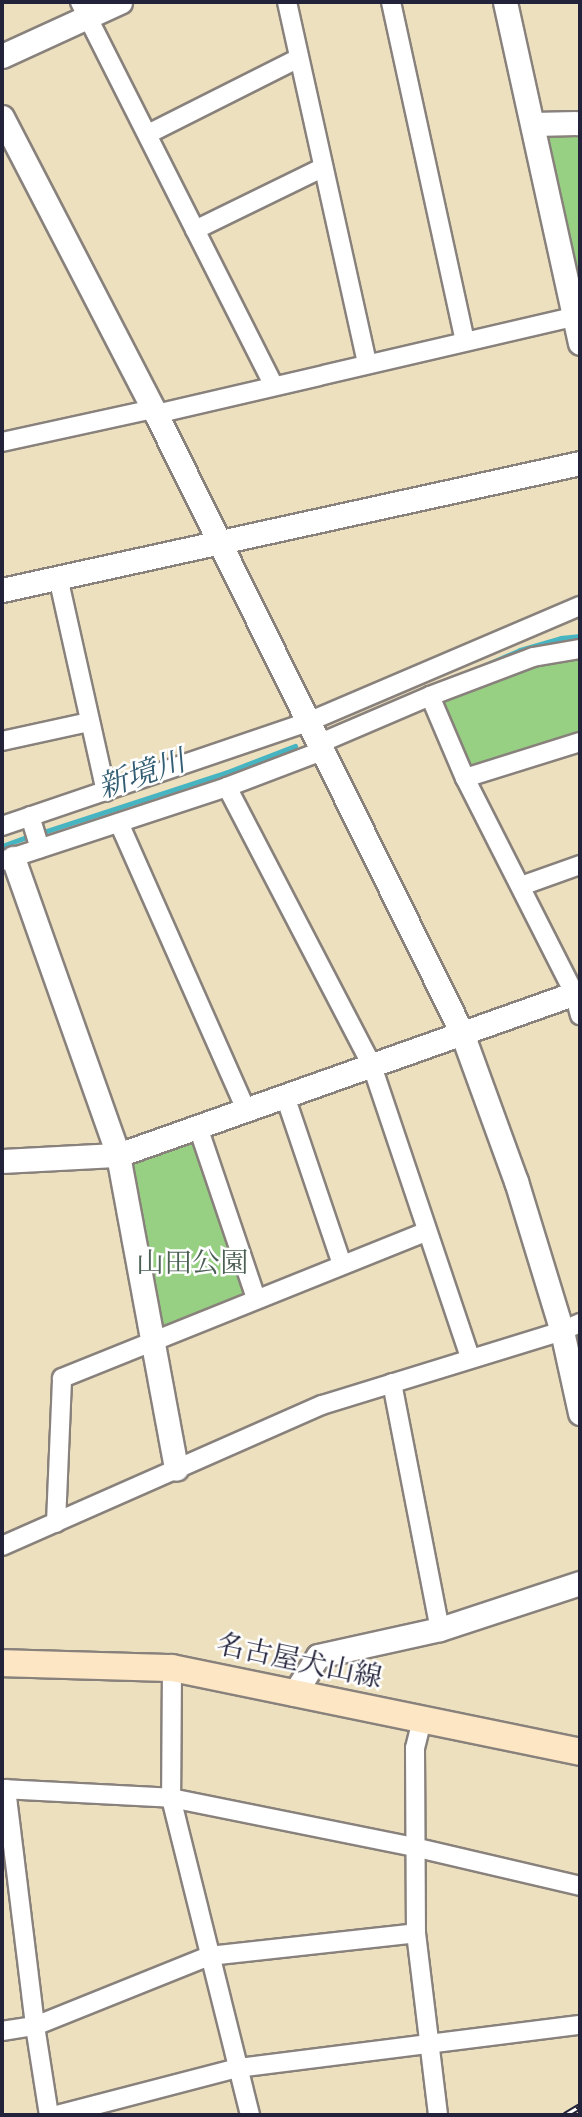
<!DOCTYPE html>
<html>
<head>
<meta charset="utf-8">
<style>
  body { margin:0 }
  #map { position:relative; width:582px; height:2117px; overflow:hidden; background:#ede0be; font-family:Vollkorn,"Noto Serif JP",serif }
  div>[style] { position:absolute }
  .green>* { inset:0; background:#97d083 }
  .stream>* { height:4.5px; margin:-2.25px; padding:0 2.25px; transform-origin:2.25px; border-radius:2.25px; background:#47b4c2 }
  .roads { filter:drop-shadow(2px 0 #88817c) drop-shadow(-2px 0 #88817c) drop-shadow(0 2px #88817c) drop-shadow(0 -2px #88817c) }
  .minor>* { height:18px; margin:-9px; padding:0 9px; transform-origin:9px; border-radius:9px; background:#fff }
  .tertiary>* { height:23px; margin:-11.5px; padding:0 11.5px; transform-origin:11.5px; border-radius:11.5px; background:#fff }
  .secondary>* { height:26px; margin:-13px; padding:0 13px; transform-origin:13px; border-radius:13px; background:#fce6c4 }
  .rail>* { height:7px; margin-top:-3.5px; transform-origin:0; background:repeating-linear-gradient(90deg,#fff 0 13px,#22223b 0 26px); box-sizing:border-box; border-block:2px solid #22223b }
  span { translate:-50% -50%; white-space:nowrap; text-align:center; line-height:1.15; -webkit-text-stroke:5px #fff; paint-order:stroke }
  .park-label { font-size:28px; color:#4b5f54 }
  .street-label { font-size:28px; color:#22223b }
  .water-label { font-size:30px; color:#315c71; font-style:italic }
  .frame { position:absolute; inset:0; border:4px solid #22223b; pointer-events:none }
</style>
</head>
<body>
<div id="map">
  <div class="green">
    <div style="clip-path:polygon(580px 133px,580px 307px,544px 134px)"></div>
    <div style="clip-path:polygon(580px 654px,580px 737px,469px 770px,439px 710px,444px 702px,528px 666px)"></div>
    <div style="clip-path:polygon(189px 1142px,195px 1144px,245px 1289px,242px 1296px,166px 1327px,160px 1323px,130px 1162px)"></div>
  </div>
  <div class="stream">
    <div style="left:472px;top:671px;width:52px;rotate:-23.6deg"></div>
    <div style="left:520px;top:650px;width:43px;rotate:-16.3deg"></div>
    <div style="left:561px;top:638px;width:19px;rotate:-6deg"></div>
    <div style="left:41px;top:833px;width:194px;rotate:-18.1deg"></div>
    <div style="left:225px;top:773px;width:75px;rotate:-21.1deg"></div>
    <div style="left:2px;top:846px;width:33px;rotate:-20deg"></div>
  </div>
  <div class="roads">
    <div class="minor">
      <div style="left:80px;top:2px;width:430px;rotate:63.2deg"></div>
      <div style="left:287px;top:2px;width:370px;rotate:77.5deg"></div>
      <div style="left:391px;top:2px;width:347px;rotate:77.7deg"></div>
      <div style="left:148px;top:134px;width:169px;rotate:-26.7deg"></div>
      <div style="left:195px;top:230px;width:141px;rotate:-26deg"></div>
      <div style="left:156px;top:414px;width:435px;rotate:-13.1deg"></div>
      <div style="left:2px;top:442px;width:155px;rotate:-12.3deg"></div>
      <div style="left:58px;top:577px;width:220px;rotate:77.4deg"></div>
      <div style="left:430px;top:696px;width:89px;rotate:66.9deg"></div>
      <div style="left:465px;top:778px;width:241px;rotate:63.1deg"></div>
      <div style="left:574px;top:993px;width:23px;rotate:75deg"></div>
      <div style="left:2px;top:741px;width:89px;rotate:-12.3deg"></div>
      <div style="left:318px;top:744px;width:122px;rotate:-23.2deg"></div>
      <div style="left:430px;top:696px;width:110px;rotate:-20.7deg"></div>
      <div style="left:533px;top:657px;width:48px;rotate:-9.7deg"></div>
      <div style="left:465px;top:778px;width:121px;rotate:-17.4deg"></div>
      <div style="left:227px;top:787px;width:314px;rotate:62.5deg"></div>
      <div style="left:372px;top:1066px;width:308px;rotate:71.4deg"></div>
      <div style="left:30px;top:816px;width:34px;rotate:73deg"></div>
      <div style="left:119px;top:823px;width:314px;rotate:66.1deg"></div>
      <div style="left:2px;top:826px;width:323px;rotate:-18.8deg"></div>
      <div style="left:308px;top:722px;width:296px;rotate:-23.1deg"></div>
      <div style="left:2px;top:861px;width:237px;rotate:-18.2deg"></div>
      <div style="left:227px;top:787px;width:102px;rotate:-20.8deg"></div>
      <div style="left:521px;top:886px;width:63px;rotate:-19.6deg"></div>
      <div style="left:285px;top:1096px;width:177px;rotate:71.3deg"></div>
      <div style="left:198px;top:1127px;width:181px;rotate:71.3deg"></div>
      <div style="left:392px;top:1383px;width:251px;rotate:79deg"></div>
      <div style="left:56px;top:1523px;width:145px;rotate:-87.6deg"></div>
      <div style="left:62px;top:1378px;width:393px;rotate:-21.9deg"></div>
      <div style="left:2px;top:1546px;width:350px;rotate:-23.8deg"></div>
      <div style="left:322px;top:1405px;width:251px;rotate:-17.1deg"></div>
      <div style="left:562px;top:1331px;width:20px;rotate:-24deg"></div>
      <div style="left:172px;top:1668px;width:130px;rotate:90.4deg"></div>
      <div style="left:171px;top:1798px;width:327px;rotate:76deg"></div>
      <div style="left:422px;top:1720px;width:29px;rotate:104deg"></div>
      <div style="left:415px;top:1748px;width:185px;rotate:89.7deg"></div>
      <div style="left:416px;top:1933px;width:183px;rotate:83.1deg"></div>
      <div style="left:2px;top:1789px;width:169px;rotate:3deg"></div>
      <div style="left:171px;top:1798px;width:248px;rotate:11.4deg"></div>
      <div style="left:414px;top:1847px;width:171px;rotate:13.2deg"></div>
      <div style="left:6px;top:1789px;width:239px;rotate:83deg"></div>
      <div style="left:35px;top:2026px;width:188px;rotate:-21.9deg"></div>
      <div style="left:209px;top:1956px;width:208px;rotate:-6.3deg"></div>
      <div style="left:2px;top:2031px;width:33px;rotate:-9deg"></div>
      <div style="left:35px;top:2026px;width:90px;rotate:81.1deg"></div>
      <div style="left:57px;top:2115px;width:187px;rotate:-14.6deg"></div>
      <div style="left:238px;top:2068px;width:345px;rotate:-7.2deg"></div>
    </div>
    <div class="tertiary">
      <div style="left:505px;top:2px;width:349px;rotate:77.6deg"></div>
      <div style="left:2px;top:56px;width:130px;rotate:-24.6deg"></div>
      <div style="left:2px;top:117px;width:335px;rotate:62.6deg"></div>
      <div style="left:156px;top:414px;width:691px;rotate:63.69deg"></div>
      <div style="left:462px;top:1033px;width:158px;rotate:70deg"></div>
      <div style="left:516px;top:1181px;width:157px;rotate:73deg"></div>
      <div style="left:562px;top:1331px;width:84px;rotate:77.6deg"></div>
      <div style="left:533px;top:124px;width:47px;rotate:-1.2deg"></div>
      <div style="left:2px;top:590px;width:592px;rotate:-12.39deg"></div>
      <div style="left:13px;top:858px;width:315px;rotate:70.5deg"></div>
      <div style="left:118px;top:1155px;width:319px;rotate:79.5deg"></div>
      <div style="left:2px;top:1161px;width:116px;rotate:-3deg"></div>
      <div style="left:118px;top:1155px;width:490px;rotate:-19.5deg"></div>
      <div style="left:294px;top:1694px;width:45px;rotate:-57.7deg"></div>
      <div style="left:318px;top:1656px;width:125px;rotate:-12.5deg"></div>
      <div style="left:440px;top:1629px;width:147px;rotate:-18.2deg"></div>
    </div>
    <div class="secondary">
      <div style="left:2px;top:1663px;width:170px;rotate:1.7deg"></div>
      <div style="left:172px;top:1668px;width:417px;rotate:11.6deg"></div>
    </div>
  </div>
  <div class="rail">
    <div style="left:565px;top:2115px;width:17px;rotate:-31deg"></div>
  </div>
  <div class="park-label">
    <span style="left:192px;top:1265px">山田公園</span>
  </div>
  <div class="street-label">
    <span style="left:299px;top:1663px;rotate:12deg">名古屋犬山線</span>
  </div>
  <div class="water-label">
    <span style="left:142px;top:776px;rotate:-19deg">新境川</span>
  </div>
  <div class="frame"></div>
</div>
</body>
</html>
